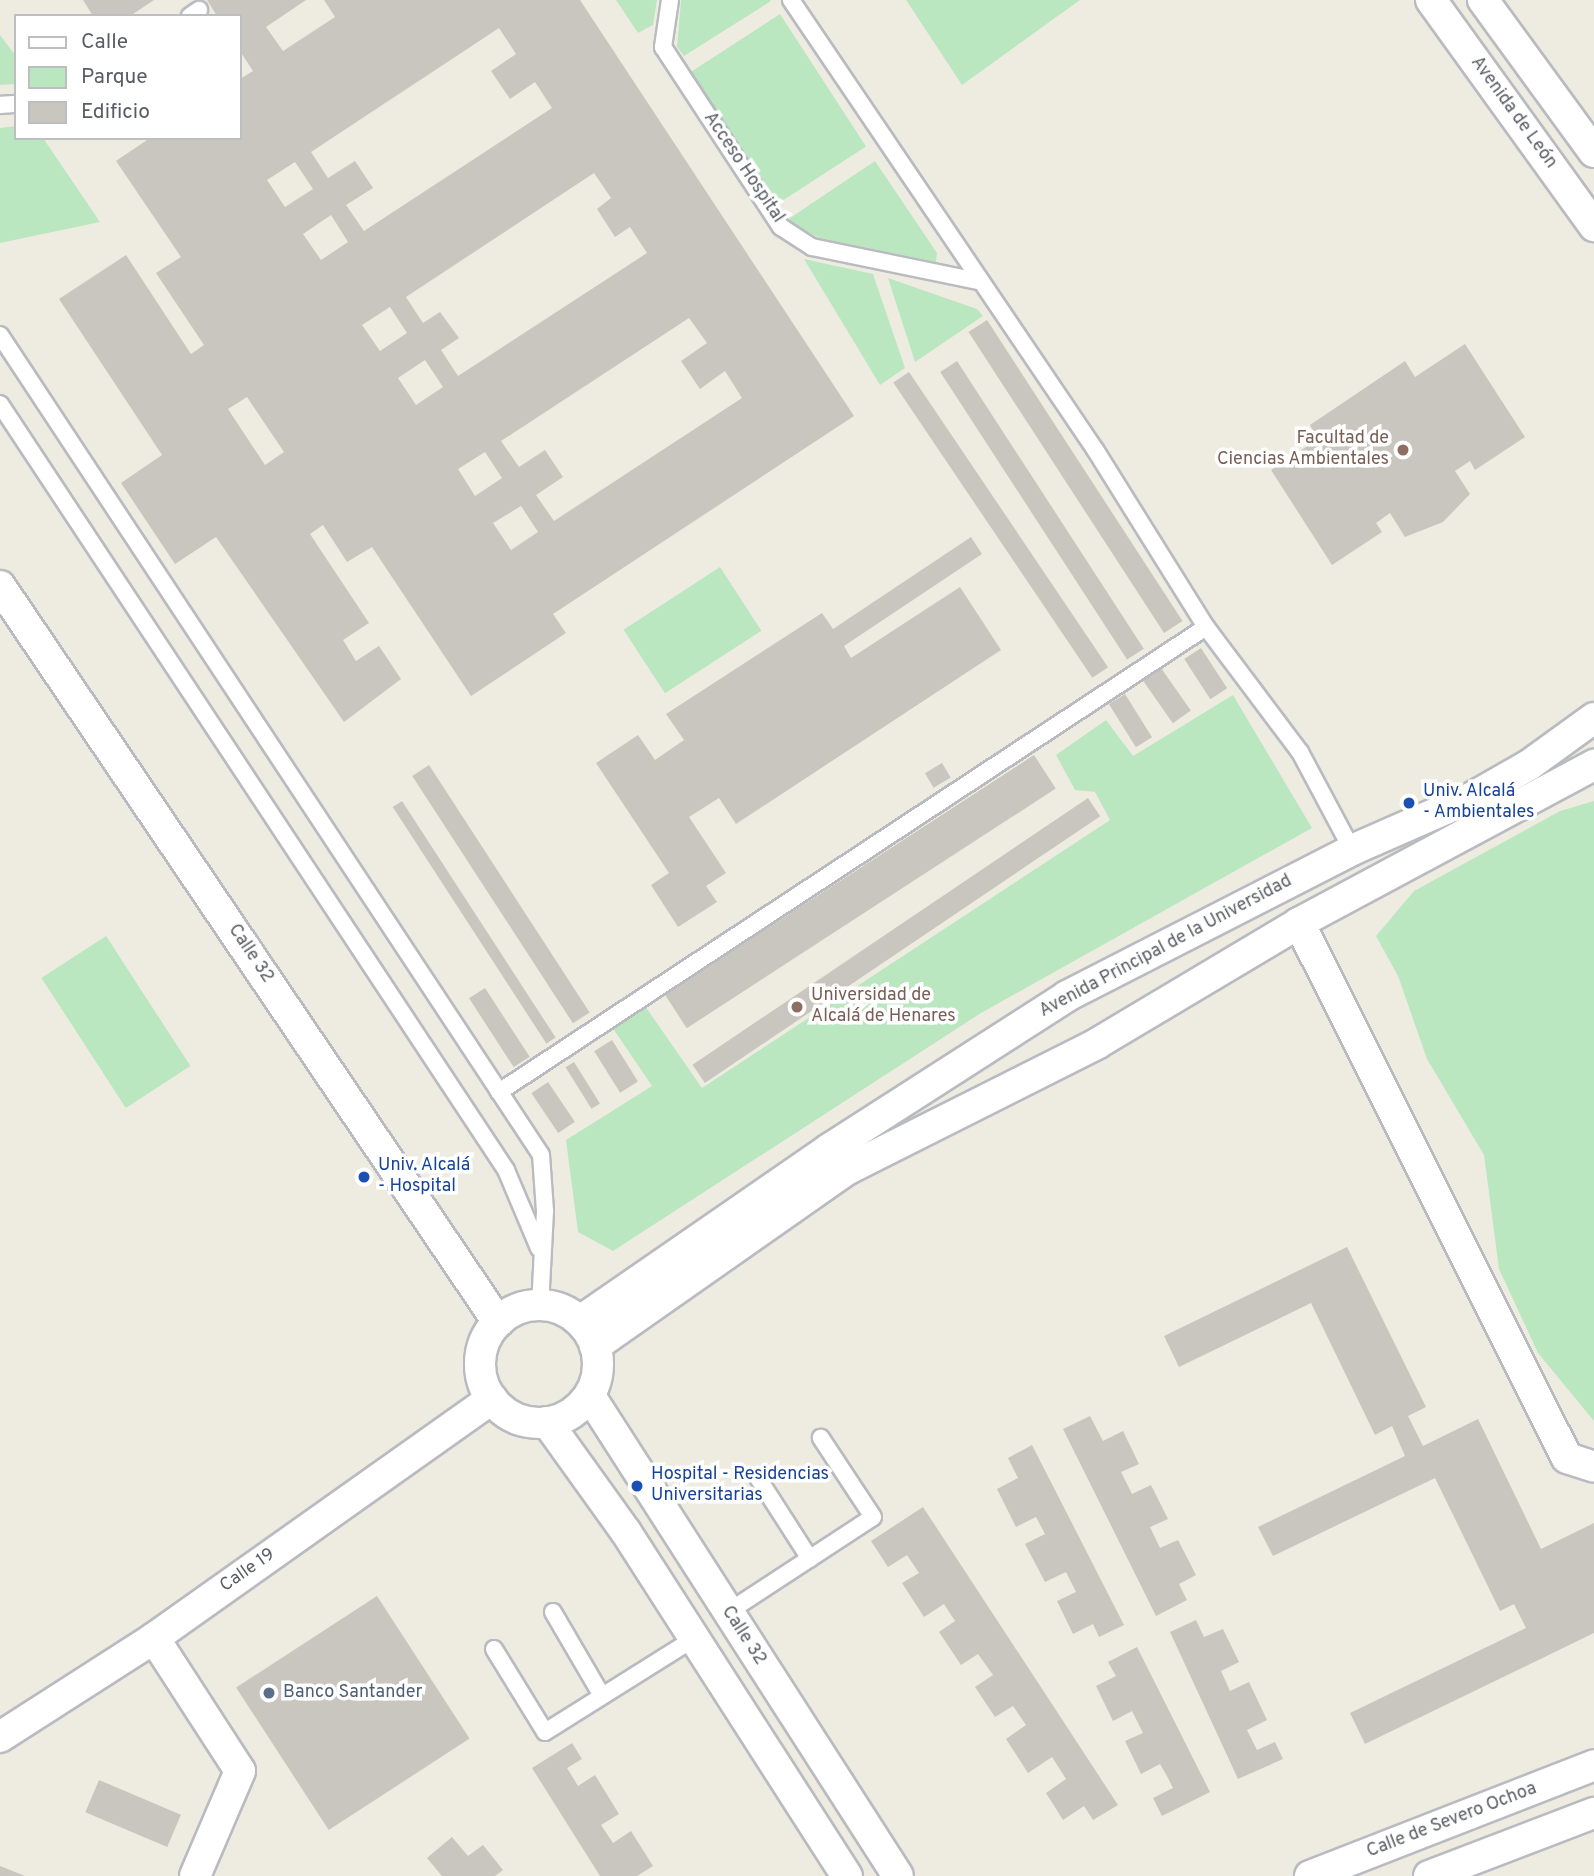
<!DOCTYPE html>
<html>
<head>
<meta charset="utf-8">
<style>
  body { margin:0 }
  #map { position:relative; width:1594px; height:1876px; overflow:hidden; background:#eeece1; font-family:Overpass,sans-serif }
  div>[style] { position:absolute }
  .green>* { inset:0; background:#bbe7c0; transform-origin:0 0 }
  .building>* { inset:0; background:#c8c6be; transform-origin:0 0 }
  .roads { filter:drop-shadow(2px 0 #b9bbc1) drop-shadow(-2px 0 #b9bbc1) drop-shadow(0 2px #b9bbc1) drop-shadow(0 -2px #b9bbc1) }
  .lane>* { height:16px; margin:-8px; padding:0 8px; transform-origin:8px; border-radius:8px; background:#fff }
  .street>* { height:30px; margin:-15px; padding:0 15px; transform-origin:15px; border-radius:15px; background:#fff }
  .street>.ring { margin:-15px; padding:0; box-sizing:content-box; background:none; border:30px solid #fff; border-radius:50% }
  .dots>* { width:19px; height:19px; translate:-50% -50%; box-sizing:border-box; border:4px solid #fff; border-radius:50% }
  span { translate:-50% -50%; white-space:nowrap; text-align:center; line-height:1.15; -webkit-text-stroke:7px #fff; paint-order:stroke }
  .street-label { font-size:18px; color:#595d63 }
  .education-label { font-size:18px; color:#785e54 }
  .right { translate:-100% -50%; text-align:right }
  .left { translate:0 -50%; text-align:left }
  .transit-label { font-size:18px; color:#164399 }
  .service-label { font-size:18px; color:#4e5e75 }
  .legend { position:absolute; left:14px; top:14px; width:228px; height:126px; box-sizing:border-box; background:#fff; border:2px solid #bdbec1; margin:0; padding:9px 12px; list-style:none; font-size:21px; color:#595d63 }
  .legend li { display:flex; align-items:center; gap:14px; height:35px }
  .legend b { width:35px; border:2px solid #bdbec1 }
</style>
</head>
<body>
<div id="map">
  <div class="green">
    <div style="clip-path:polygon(616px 0,657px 0,653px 25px,638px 33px)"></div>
    <div style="clip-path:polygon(681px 0,770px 0,771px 1px,684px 56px,677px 47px)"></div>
    <div style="clip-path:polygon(906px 0,1080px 0,962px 85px)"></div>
    <div style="left:780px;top:14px;width:158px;height:108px;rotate:57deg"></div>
    <div style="clip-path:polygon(0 35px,16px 56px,16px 84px,0 85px)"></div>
    <div style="clip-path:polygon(16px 126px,16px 138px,43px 138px,100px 222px,0 243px,0 128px)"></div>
    <div style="clip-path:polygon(875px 161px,937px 253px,936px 262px,819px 238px,787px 220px)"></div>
    <div style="clip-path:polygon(804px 259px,873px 274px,905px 368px,880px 385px)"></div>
    <div style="clip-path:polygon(888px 278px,977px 309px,983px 316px,915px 362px)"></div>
    <div style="left:720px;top:567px;width:76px;height:115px;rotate:57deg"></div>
    <div style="clip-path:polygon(1233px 695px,1312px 828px,981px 1013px,613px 1251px,578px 1232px,566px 1140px,652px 1086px,612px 1027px,645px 1006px,702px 1088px,1110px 820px,1095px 792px,1075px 790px,1056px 755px,1106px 720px,1133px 756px)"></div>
    <div style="clip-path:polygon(1594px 801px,1594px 1421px,1538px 1353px,1499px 1269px,1484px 1155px,1427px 1059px,1398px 976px,1376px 936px,1414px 891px,1560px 811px)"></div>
    <div style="left:106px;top:936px;width:155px;height:77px;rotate:57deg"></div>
  </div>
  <div class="building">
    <div style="clip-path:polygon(83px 0,154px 0,130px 16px,93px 16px)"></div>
    <div style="clip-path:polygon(evenodd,207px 0,306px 0,266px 27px,283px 51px,335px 17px,324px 0,580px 0,854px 416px,553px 614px,566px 633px,471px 696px,372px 547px,347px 562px,323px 525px,310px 534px,369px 623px,343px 640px,356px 661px,379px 646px,401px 679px,344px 722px,216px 537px,175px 564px,121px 483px,162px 455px,59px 299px,126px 255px,191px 354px,204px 345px,156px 273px,181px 257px,116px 161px,150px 138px,240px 138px,240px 79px,253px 71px,240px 51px,240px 16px,217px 16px,207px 0,499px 28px,516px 54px,491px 71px,510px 99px,535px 82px,552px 108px,364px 231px,346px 205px,373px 188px,355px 161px,328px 178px,311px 152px,499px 28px,207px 0,295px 162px,313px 189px,285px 207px,267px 180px,295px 162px,207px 0,594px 173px,611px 198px,597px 209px,615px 237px,630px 227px,647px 253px,458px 376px,441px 350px,459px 338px,440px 312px,423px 323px,406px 297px,594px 173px,207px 0,331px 215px,348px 242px,321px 260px,303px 234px,331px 215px,207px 0,390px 307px,407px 333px,380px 351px,362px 325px,390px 307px,207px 0,689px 318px,707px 343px,681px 361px,700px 389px,725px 371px,742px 398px,554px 521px,536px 495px,563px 477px,545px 450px,519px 467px,501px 441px,689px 318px,207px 0,425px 360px,443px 387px,416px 405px,398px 378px,425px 360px,207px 0,247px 397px,284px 452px,265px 465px,228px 409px,247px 397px,207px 0,485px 452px,502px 478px,475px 496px,458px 469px,485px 452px,207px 0,521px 506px,538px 532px,511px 550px,493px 523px,521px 506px)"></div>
    <div style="left:987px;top:320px;width:359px;height:22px;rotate:57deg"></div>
    <div style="clip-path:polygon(1465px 344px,1525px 437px,1475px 470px,1470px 461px,1455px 471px,1470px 494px,1443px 522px,1405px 537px,1390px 513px,1376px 523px,1382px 532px,1332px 565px,1271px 470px,1318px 439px,1310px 425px,1405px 361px,1415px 377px)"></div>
    <div style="left:957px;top:361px;width:343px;height:20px;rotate:57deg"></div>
    <div style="left:909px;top:372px;width:356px;height:19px;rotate:56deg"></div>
    <div style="clip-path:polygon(971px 537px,982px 554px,844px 646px,851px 658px,960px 587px,1001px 650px,736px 824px,719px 798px,689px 817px,726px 873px,706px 886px,717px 902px,678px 927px,651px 885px,669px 873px,596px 763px,638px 735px,655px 760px,684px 740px,666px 714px,822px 613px,833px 629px)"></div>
    <div style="left:1201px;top:648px;width:48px;height:20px;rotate:57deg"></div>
    <div style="left:1161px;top:668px;width:52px;height:22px;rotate:55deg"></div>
    <div style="left:1125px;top:694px;width:51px;height:19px;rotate:58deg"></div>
    <div style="left:1034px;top:755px;width:40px;height:440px;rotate:57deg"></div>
    <div style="left:942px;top:763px;width:17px;height:20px;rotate:59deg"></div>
    <div style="left:429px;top:765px;width:295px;height:20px;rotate:57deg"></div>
    <div style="left:1088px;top:798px;width:22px;height:477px;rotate:56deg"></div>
    <div style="left:402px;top:801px;width:282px;height:11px;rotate:57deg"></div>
    <div style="left:485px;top:988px;width:82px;height:19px;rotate:57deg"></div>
    <div style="left:612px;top:1040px;width:49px;height:21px;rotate:58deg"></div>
    <div style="left:574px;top:1062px;width:49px;height:10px;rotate:58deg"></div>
    <div style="left:548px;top:1082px;width:48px;height:20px;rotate:56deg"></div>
    <div style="clip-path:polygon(1347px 1247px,1426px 1407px,1408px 1416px,1423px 1446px,1478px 1419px,1541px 1549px,1594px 1523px,1594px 1633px,1365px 1744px,1350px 1713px,1526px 1628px,1514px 1604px,1500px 1611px,1435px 1478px,1273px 1556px,1258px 1527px,1405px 1456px,1392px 1426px,1375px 1435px,1311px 1303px,1179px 1367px,1164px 1336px)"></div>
    <div style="clip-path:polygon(1090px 1416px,1103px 1441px,1123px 1431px,1139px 1464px,1121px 1472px,1132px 1494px,1151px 1485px,1168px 1519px,1150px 1527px,1160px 1548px,1178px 1540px,1196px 1575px,1179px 1584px,1187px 1600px,1156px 1616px,1063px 1429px)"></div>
    <div style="clip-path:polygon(1032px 1445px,1124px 1625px,1099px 1637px,1093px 1624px,1073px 1634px,1057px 1601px,1076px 1592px,1066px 1572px,1045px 1582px,1025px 1544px,1045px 1534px,1036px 1517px,1016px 1527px,997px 1489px,1018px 1478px,1008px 1458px)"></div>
    <div style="clip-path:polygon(923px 1507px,1118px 1805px,1093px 1820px,1084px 1806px,1063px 1820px,1046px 1793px,1066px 1779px,1052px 1757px,1028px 1773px,1006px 1739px,1026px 1725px,1013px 1706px,995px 1717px,975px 1687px,993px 1675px,978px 1654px,961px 1665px,939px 1632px,955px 1621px,944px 1604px,924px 1617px,902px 1583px,919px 1573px,907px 1555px,888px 1567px,871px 1541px)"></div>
    <div style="left:377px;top:1596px;width:170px;height:168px;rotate:57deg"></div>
    <div style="clip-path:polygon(1196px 1620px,1204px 1637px,1223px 1629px,1239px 1662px,1221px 1671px,1230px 1691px,1249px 1682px,1267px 1720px,1247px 1730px,1257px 1750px,1275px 1742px,1283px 1759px,1238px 1779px,1170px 1632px)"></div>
    <div style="clip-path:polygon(1137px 1647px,1210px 1792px,1162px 1816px,1153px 1798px,1173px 1788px,1168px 1778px,1160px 1764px,1141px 1774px,1125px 1741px,1143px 1733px,1132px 1711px,1113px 1721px,1096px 1686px,1116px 1676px,1108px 1662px)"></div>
    <div style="clip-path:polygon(572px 1743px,582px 1759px,567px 1768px,578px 1786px,595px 1775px,619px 1814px,601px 1825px,613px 1843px,631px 1831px,653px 1866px,637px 1876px,600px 1876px,532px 1768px)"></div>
    <div style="left:99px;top:1780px;width:89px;height:35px;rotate:23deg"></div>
    <div style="clip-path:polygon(452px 1837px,468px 1856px,483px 1845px,503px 1870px,495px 1876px,442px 1876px,427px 1858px)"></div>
    <div style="clip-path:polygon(0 1866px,25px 1876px,0 1876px)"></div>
  </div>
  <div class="roads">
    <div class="lane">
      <div style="left:670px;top:0;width:48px;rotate:98.5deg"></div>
      <div style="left:663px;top:47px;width:215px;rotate:56.8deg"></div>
      <div style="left:781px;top:227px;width:37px;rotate:33deg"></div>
      <div style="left:812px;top:247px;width:169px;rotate:11.6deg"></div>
      <div style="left:791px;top:0;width:544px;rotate:55.93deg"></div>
      <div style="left:1096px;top:451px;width:208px;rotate:58deg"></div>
      <div style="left:1206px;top:627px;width:156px;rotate:53.1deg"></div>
      <div style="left:1300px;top:752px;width:111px;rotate:62deg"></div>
      <div style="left:190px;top:16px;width:11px;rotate:-34deg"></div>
      <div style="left:0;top:105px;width:16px;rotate:-4deg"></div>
      <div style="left:0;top:335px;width:982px;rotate:56.58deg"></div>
      <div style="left:541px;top:1155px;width:56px;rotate:85.9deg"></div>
      <div style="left:545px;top:1211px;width:94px;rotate:93deg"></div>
      <div style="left:0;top:404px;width:918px;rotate:56.55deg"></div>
      <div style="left:506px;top:1170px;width:85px;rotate:67.1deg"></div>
      <div style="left:499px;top:1092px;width:846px;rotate:-33.33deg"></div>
      <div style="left:758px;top:1478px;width:96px;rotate:57.3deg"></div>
      <div style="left:553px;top:1612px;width:97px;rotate:59.7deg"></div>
      <div style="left:728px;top:1612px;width:173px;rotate:-33.2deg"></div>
      <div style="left:873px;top:1517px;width:95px;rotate:-123.4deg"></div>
      <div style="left:494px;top:1649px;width:97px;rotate:58.4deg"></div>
      <div style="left:545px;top:1732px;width:175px;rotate:-32.1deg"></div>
    </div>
    <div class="street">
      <div style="left:1431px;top:0;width:279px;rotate:54.2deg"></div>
      <div style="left:1483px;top:0;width:188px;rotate:53.9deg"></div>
      <div style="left:0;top:586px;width:889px;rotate:55.92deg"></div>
      <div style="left:1299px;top:923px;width:598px;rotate:63.39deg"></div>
      <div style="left:1567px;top:1458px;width:28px;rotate:18deg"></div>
      <div class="ring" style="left:480px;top:1305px;width:88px;height:88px"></div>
      <div style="left:580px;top:1321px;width:303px;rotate:-34.6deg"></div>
      <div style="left:829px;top:1149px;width:283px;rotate:-32.7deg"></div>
      <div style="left:1067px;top:996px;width:320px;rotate:-27.1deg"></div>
      <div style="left:1352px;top:850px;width:132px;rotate:-23.7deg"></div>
      <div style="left:1473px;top:797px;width:64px;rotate:-29.7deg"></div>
      <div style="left:1529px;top:765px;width:80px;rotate:-35.9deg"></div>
      <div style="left:595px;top:1346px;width:307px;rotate:-35deg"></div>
      <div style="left:846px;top:1170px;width:282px;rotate:-26.7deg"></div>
      <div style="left:1098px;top:1043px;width:234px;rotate:-30.8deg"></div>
      <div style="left:1299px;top:923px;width:335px;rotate:-28.2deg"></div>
      <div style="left:590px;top:1396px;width:570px;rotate:57.31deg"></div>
      <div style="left:547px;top:1422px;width:135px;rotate:54.3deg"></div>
      <div style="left:626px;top:1532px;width:409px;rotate:57.3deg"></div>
      <div style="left:154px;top:1638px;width:158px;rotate:57.1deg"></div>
      <div style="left:240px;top:1771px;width:114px;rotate:113.2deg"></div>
      <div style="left:0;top:1737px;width:183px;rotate:-32.7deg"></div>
      <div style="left:154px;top:1638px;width:414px;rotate:-35.3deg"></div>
      <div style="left:1310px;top:1876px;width:305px;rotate:-21.3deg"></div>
      <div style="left:1429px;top:1876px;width:177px;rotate:-20.9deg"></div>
    </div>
  </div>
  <div class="dots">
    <div style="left:1403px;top:450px;background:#8d6e63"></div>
    <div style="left:1409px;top:803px;background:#1a4fb4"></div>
    <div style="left:797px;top:1007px;background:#8d6e63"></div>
    <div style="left:364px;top:1177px;background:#1a4fb4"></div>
    <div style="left:637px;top:1486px;background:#1a4fb4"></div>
    <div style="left:269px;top:1693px;background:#5c6f8a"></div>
  </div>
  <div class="street-label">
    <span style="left:1513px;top:113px;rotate:54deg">Avenida de León</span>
    <span style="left:743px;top:168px;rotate:56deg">Acceso Hospital</span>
    <span style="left:1166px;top:947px;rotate:-28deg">Avenida Principal de la Universidad</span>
    <span style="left:250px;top:954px;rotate:56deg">Calle 32</span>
    <span style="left:248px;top:1571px;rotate:-35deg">Calle 19</span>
    <span style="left:743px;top:1636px;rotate:57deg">Calle 32</span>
    <span style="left:1452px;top:1821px;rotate:-21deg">Calle de Severo Ochoa</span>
  </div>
  <div class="education-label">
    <span class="right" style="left:1389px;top:450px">Facultad de<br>Ciencias Ambientales</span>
    <span class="left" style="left:811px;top:1007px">Universidad de<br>Alcalá de Henares</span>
  </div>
  <div class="transit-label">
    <span class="left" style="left:1423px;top:803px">Univ. Alcalá<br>- Ambientales</span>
    <span class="left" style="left:378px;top:1177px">Univ. Alcalá<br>- Hospital</span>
    <span class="left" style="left:651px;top:1486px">Hospital - Residencias<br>Universitarias</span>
  </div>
  <div class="service-label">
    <span class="left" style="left:283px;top:1693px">Banco Santander</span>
  </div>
  <ul class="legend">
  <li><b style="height:9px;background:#fff"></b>Calle</li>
  <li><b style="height:19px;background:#bbe7c0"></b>Parque</li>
  <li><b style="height:19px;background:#c8c6be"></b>Edificio</li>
  </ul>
</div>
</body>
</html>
